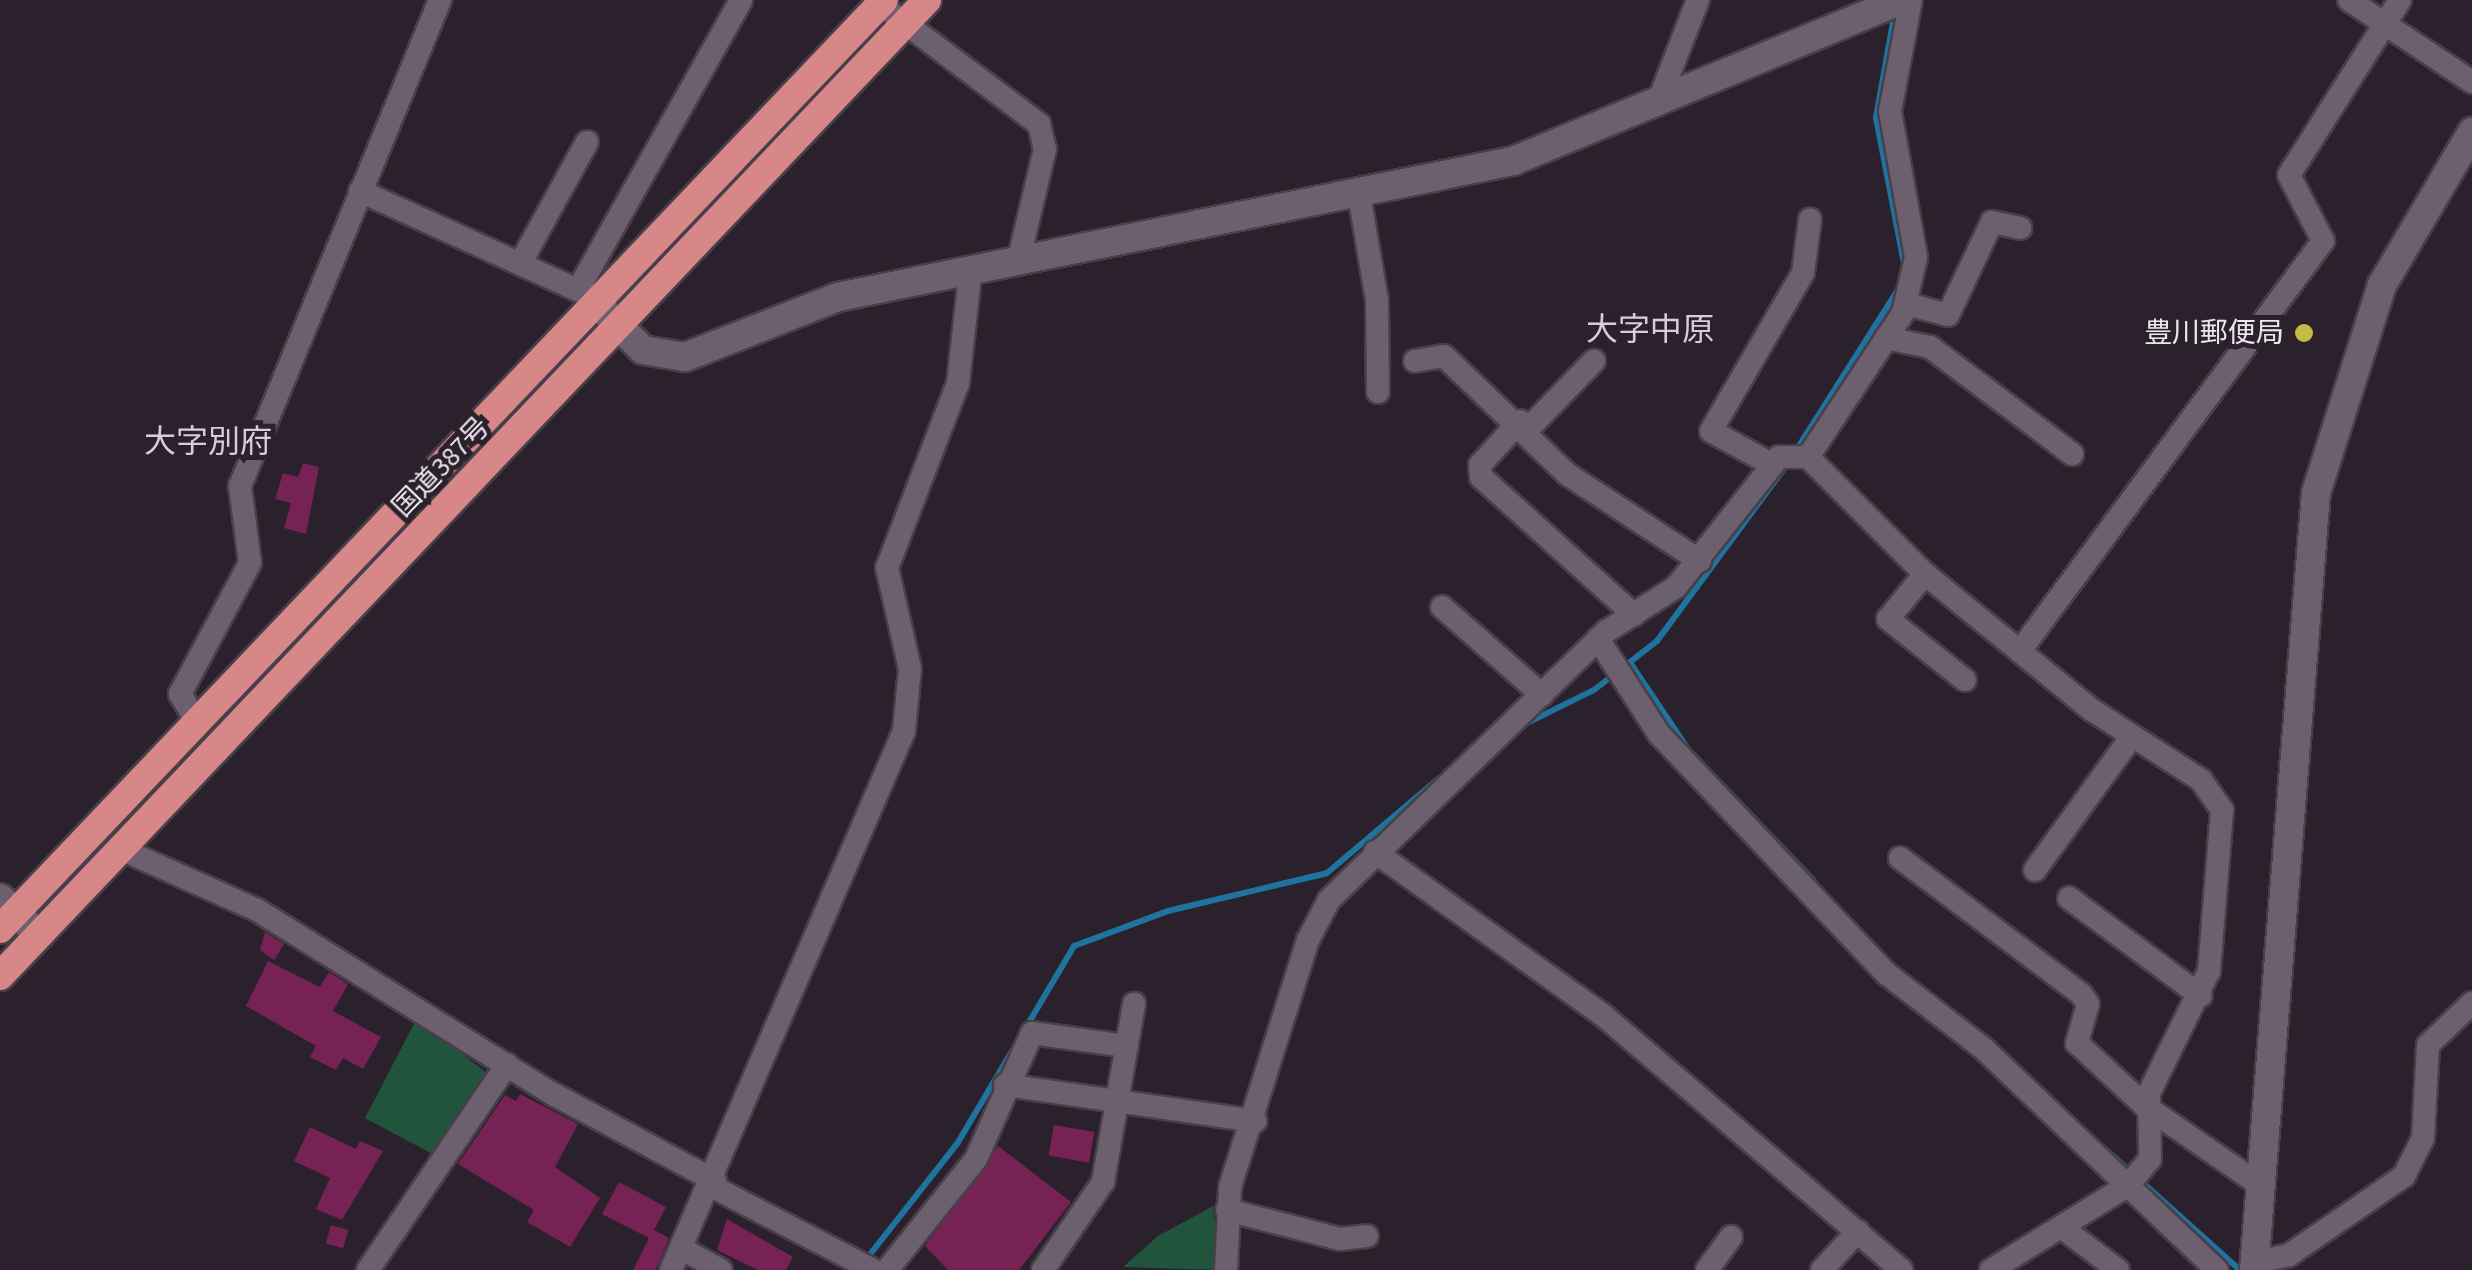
<!DOCTYPE html>
<html>
<head>
<meta charset="utf-8">
<style>
  body { margin:0 }
  #map { position:relative; width:2472px; height:1270px; overflow:hidden; background:#2b212d; font-family:"Source Sans 3","Noto Sans JP",sans-serif }
  div>[style] { position:absolute }
  .green>* { inset:0; background:#20543c }
  .stream>* { height:6px; margin:-3px; padding:0 3px; transform-origin:3px; border-radius:3px; background:#1f739f }
  .building>* { inset:0; background:#762254; transform-origin:0 0 }
  .roads { filter:drop-shadow(2px 0 #483f49) drop-shadow(-2px 0 #483f49) drop-shadow(0 2px #483f49) drop-shadow(0 -2px #483f49) }
  .minor>* { height:22px; margin:-11px; padding:0 11px; transform-origin:11px; border-radius:11px; background:#6c606e }
  .tertiary>* { height:28px; margin:-14px; padding:0 14px; transform-origin:14px; border-radius:14px; background:#6c606e }
  .trunk>* { height:28px; margin:-14px; padding:0 14px; transform-origin:14px; border-radius:14px; background:#d78787 }
  .dots>* { width:28px; height:28px; translate:-50% -50%; box-sizing:border-box; border:5px solid #2b212d; border-radius:50% }
  span { translate:-50% -50%; white-space:nowrap; text-align:center; line-height:1.15; -webkit-text-stroke:10px #2b212d; paint-order:stroke }
  .poi-label { font-size:28px; color:#ece5ed }
  .right { translate:-100% -50%; text-align:right }
  .street-label { font-size:28px; color:#ece5ed }
  .quarter-label { font-size:32px; color:#d8cbdb }
</style>
</head>
<body>
<div id="map">
  <div class="green">
    <div style="clip-path:polygon(417px 1018px,493px 1078px,438px 1157px,365px 1118px)"></div>
    <div style="clip-path:polygon(1213px 1206px,1220px 1270px,1123px 1267px,1158px 1236px)"></div>
  </div>
  <div class="stream">
    <div style="left:1895px;top:11px;width:109px;rotate:100.1deg"></div>
    <div style="left:1876px;top:118px;width:148px;rotate:79.1deg"></div>
    <div style="left:1795px;top:452px;width:192px;rotate:-57.6deg"></div>
    <div style="left:1631px;top:664px;width:102px;rotate:56.2deg"></div>
    <div style="left:1688px;top:749px;width:181px;rotate:46.3deg"></div>
    <div style="left:1521px;top:726px;width:81px;rotate:-26.3deg"></div>
    <div style="left:1594px;top:690px;width:80px;rotate:-37.9deg"></div>
    <div style="left:1657px;top:641px;width:221px;rotate:-53.6deg"></div>
    <div style="left:2104px;top:1148px;width:183px;rotate:41.9deg"></div>
    <div style="left:864px;top:1262px;width:150px;rotate:-51.8deg"></div>
    <div style="left:957px;top:1144px;width:230px;rotate:-59.4deg"></div>
    <div style="left:1074px;top:946px;width:100px;rotate:-20.4deg"></div>
    <div style="left:1168px;top:911px;width:163px;rotate:-13.4deg"></div>
    <div style="left:1327px;top:873px;width:147px;rotate:-40.3deg"></div>
  </div>
  <div class="building">
    <div style="clip-path:polygon(303px 463px,319px 467px,306px 534px,284px 528px,291px 503px,275px 499px,283px 473px,298px 477px)"></div>
    <div style="clip-path:polygon(265px 932px,284px 944px,274px 960px,260px 950px)"></div>
    <div style="clip-path:polygon(268px 961px,320px 987px,329px 972px,348px 984px,333px 1011px,381px 1037px,363px 1069px,343px 1058px,336px 1070px,310px 1057px,316px 1046px,246px 1006px)"></div>
    <div style="clip-path:polygon(520px 1094px,578px 1124px,555px 1167px,600px 1198px,570px 1247px,527px 1222px,534px 1210px,458px 1164px,505px 1095px,516px 1101px)"></div>
    <div style="left:1054px;top:1125px;width:41px;height:31px;rotate:10deg"></div>
    <div style="clip-path:polygon(310px 1127px,356px 1149px,360px 1141px,383px 1151px,342px 1220px,316px 1209px,330px 1178px,294px 1161px)"></div>
    <div style="clip-path:polygon(998px 1146px,1071px 1202px,1019px 1270px,948px 1270px,925px 1246px)"></div>
    <div style="clip-path:polygon(619px 1182px,666px 1207px,654px 1230px,669px 1238px,656px 1270px,633px 1270px,649px 1238px,602px 1214px)"></div>
    <div style="clip-path:polygon(727px 1219px,793px 1257px,786px 1270px,758px 1270px,717px 1250px)"></div>
    <div style="left:331px;top:1225px;width:18px;height:19px;rotate:16deg"></div>
  </div>
  <div class="roads">
    <div class="minor">
      <div style="left:2349px;top:0;width:148px;rotate:33.7deg"></div>
      <div style="left:893px;top:14px;width:183px;rotate:37deg"></div>
      <div style="left:1039px;top:124px;width:26px;rotate:77deg"></div>
      <div style="left:1045px;top:149px;width:112px;rotate:103.4deg"></div>
      <div style="left:1657px;top:105px;width:113px;rotate:-68.7deg"></div>
      <div style="left:360px;top:191px;width:251px;rotate:24.5deg"></div>
      <div style="left:1359px;top:194px;width:108px;rotate:80.4deg"></div>
      <div style="left:1377px;top:300px;width:92px;rotate:89.4deg"></div>
      <div style="left:521px;top:262px;width:137px;rotate:-61.2deg"></div>
      <div style="left:579px;top:288px;width:330px;rotate:-60.6deg"></div>
      <div style="left:1907px;top:304px;width:42px;rotate:15deg"></div>
      <div style="left:1948px;top:315px;width:103px;rotate:-64.7deg"></div>
      <div style="left:1992px;top:222px;width:29px;rotate:12deg"></div>
      <div style="left:1886px;top:338px;width:45px;rotate:11.6deg"></div>
      <div style="left:1930px;top:347px;width:178px;rotate:37deg"></div>
      <div style="left:1415px;top:361px;width:29px;rotate:-10deg"></div>
      <div style="left:1444px;top:356px;width:170px;rotate:43.8deg"></div>
      <div style="left:1567px;top:474px;width:159px;rotate:33.2deg"></div>
      <div style="left:1520px;top:421px;width:59px;rotate:132.3deg"></div>
      <div style="left:1480px;top:465px;width:12px;rotate:85deg"></div>
      <div style="left:1481px;top:477px;width:206px;rotate:42deg"></div>
      <div style="left:1528px;top:429px;width:95px;rotate:-45.9deg"></div>
      <div style="left:1808px;top:457px;width:165px;rotate:45deg"></div>
      <div style="left:1925px;top:574px;width:215px;rotate:39.2deg"></div>
      <div style="left:2092px;top:710px;width:130px;rotate:32.7deg"></div>
      <div style="left:2201px;top:780px;width:37px;rotate:55deg"></div>
      <div style="left:2222px;top:810px;width:162px;rotate:94.6deg"></div>
      <div style="left:2209px;top:971px;width:136px;rotate:116.2deg"></div>
      <div style="left:2149px;top:1093px;width:66px;rotate:89.1deg"></div>
      <div style="left:2150px;top:1159px;width:35px;rotate:130deg"></div>
      <div style="left:2127px;top:1186px;width:160px;rotate:148.3deg"></div>
      <div style="left:1771px;top:464px;width:68px;rotate:-151.2deg"></div>
      <div style="left:1711px;top:431px;width:183px;rotate:-59.8deg"></div>
      <div style="left:1803px;top:273px;width:54px;rotate:-82.6deg"></div>
      <div style="left:1925px;top:574px;width:58px;rotate:129.4deg"></div>
      <div style="left:1888px;top:619px;width:98px;rotate:38.4deg"></div>
      <div style="left:1442px;top:607px;width:133px;rotate:41.3deg"></div>
      <div style="left:1598px;top:639px;width:113px;rotate:57.3deg"></div>
      <div style="left:1659px;top:734px;width:331px;rotate:46.5deg"></div>
      <div style="left:1887px;top:974px;width:123px;rotate:37.7deg"></div>
      <div style="left:1984px;top:1049px;width:321px;rotate:43.5deg"></div>
      <div style="left:2023px;top:647px;width:505px;rotate:-53.54deg"></div>
      <div style="left:2323px;top:241px;width:74px;rotate:-117.3deg"></div>
      <div style="left:2289px;top:175px;width:207px;rotate:-57.6deg"></div>
      <div style="left:197px;top:722px;width:33px;rotate:-121deg"></div>
      <div style="left:180px;top:694px;width:149px;rotate:-61.9deg"></div>
      <div style="left:250px;top:563px;width:78px;rotate:-97.4deg"></div>
      <div style="left:240px;top:486px;width:526px;rotate:-67.63deg"></div>
      <div style="left:121px;top:849px;width:149px;rotate:24.2deg"></div>
      <div style="left:257px;top:910px;width:349px;rotate:31.9deg"></div>
      <div style="left:553px;top:1094px;width:184px;rotate:28.2deg"></div>
      <div style="left:1375px;top:852px;width:282px;rotate:35.6deg"></div>
      <div style="left:1604px;top:1016px;width:391px;rotate:40.5deg"></div>
      <div style="left:1900px;top:858px;width:226px;rotate:36.9deg"></div>
      <div style="left:2081px;top:994px;width:12px;rotate:55deg"></div>
      <div style="left:2088px;top:1004px;width:41px;rotate:105.8deg"></div>
      <div style="left:2077px;top:1043px;width:93px;rotate:42.8deg"></div>
      <div style="left:2145px;top:1106px;width:140px;rotate:34.5deg"></div>
      <div style="left:2035px;top:870px;width:165px;rotate:-54.1deg"></div>
      <div style="left:2069px;top:898px;width:164px;rotate:36.6deg"></div>
      <div style="left:1005px;top:1085px;width:253px;rotate:8.2deg"></div>
      <div style="left:713px;top:1187px;width:180px;rotate:27.4deg"></div>
      <div style="left:1227px;top:1210px;width:117px;rotate:14.4deg"></div>
      <div style="left:1340px;top:1239px;width:27px;rotate:-6deg"></div>
      <div style="left:2061px;top:1227px;width:71px;rotate:37deg"></div>
      <div style="left:682px;top:1249px;width:44px;rotate:28.3deg"></div>
      <div style="left:2254px;top:1262px;width:36px;rotate:-11deg"></div>
      <div style="left:2289px;top:1255px;width:140px;rotate:-34.5deg"></div>
      <div style="left:2404px;top:1176px;width:42px;rotate:-63.4deg"></div>
      <div style="left:2423px;top:1138px;width:93px;rotate:-86.9deg"></div>
      <div style="left:2428px;top:1045px;width:61px;rotate:-43.7deg"></div>
      <div style="left:368px;top:1270px;width:248px;rotate:-55.9deg"></div>
      <div style="left:671px;top:1270px;width:587px;rotate:-66.62deg"></div>
      <div style="left:904px;top:731px;width:62px;rotate:-84.5deg"></div>
      <div style="left:910px;top:669px;width:104px;rotate:-102.8deg"></div>
      <div style="left:887px;top:568px;width:198px;rotate:-69deg"></div>
      <div style="left:958px;top:383px;width:116px;rotate:-83.6deg"></div>
      <div style="left:887px;top:1270px;width:142px;rotate:-51.3deg"></div>
      <div style="left:976px;top:1159px;width:138px;rotate:-66deg"></div>
      <div style="left:1032px;top:1033px;width:96px;rotate:7.8deg"></div>
      <div style="left:1043px;top:1270px;width:107px;rotate:-55.7deg"></div>
      <div style="left:1103px;top:1182px;width:181px;rotate:-80.1deg"></div>
      <div style="left:1226px;top:1270px;width:83px;rotate:-87.2deg"></div>
      <div style="left:1230px;top:1187px;width:259px;rotate:-72.5deg"></div>
      <div style="left:1308px;top:940px;width:45px;rotate:-62.3deg"></div>
      <div style="left:1329px;top:900px;width:387px;rotate:-44.1deg"></div>
      <div style="left:1607px;top:631px;width:82px;rotate:-32.5deg"></div>
      <div style="left:1676px;top:587px;width:166px;rotate:-51.6deg"></div>
      <div style="left:1779px;top:457px;width:29px"></div>
      <div style="left:1808px;top:457px;width:173px;rotate:-56.6deg"></div>
      <div style="left:1903px;top:313px;width:57px;rotate:-76.9deg"></div>
      <div style="left:1916px;top:257px;width:148px;rotate:-100.1deg"></div>
      <div style="left:1890px;top:111px;width:113px;rotate:-79.3deg"></div>
      <div style="left:1707px;top:1270px;width:41px;rotate:-54deg"></div>
      <div style="left:1822px;top:1270px;width:53px;rotate:-47.3deg"></div>
    </div>
    <div class="tertiary">
      <div style="left:596px;top:303px;width:66px;rotate:45deg"></div>
      <div style="left:643px;top:350px;width:43px;rotate:9.5deg"></div>
      <div style="left:685px;top:357px;width:164px;rotate:-21.4deg"></div>
      <div style="left:838px;top:297px;width:689px;rotate:-11.39deg"></div>
      <div style="left:1513px;top:161px;width:420px;rotate:-22.5deg"></div>
      <div style="left:0;top:898px;width:54px;rotate:43.5deg"></div>
      <div style="left:2254px;top:1270px;width:779px;rotate:-85.44deg"></div>
      <div style="left:2316px;top:493px;width:218px;rotate:-72.4deg"></div>
      <div style="left:2382px;top:285px;width:178px;rotate:-59.5deg"></div>
    </div>
    <div class="trunk">
      <div style="left:0;top:929px;width:1282px;rotate:-46.42deg"></div>
      <div style="left:0;top:976px;width:1346px;rotate:-46.47deg"></div>
    </div>
  </div>
  <div class="dots">
    <div style="left:2304px;top:333px;background:#c3bd3f"></div>
  </div>
  <div class="poi-label">
    <span class="right" style="left:2284px;top:333px">豊川郵便局</span>
  </div>
  <div class="street-label">
    <span style="left:441px;top:467px;rotate:-46deg">国道387号</span>
  </div>
  <div class="quarter-label">
    <span style="left:1650px;top:330px">大字中原</span>
    <span style="left:208px;top:442px">大字別府</span>
  </div>
</div>
</body>
</html>
